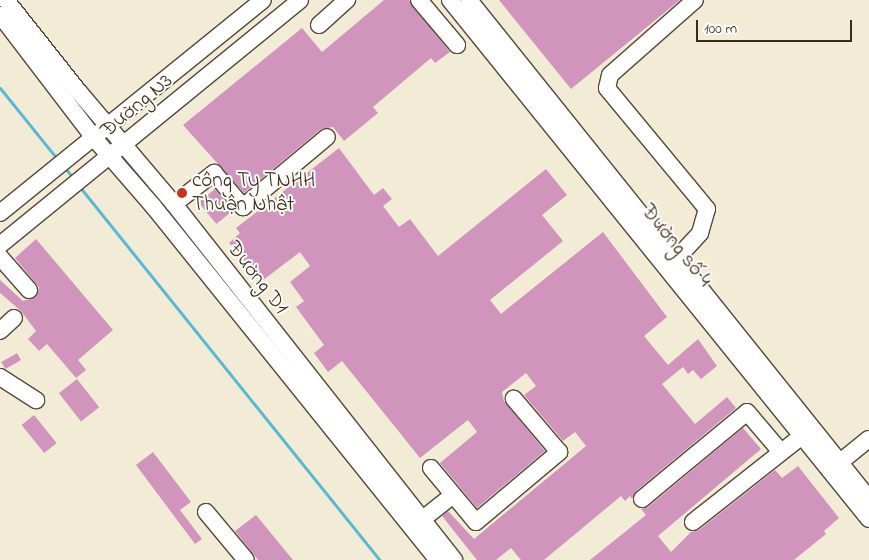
<!DOCTYPE html>
<html>
<head>
<meta charset="utf-8">
<style>
  body { margin:0 }
  #map { position:relative; width:869px; height:560px; overflow:hidden; background:#f2ecd6; font-family:"Indie Flower",sans-serif }
  div>[style] { position:absolute }
  .stream>* { height:3px; margin:-1.5px; padding:0 1.5px; transform-origin:1.5px; border-radius:1.5px; background:#58b8d6 }
  .building>* { inset:0; background:#d195bd; transform-origin:0 0 }
  .roads { filter:drop-shadow(1px 0 #56473a) drop-shadow(-1px 0 #56473a) drop-shadow(0 1px #56473a) drop-shadow(0 -1px #56473a) }
  .minor>* { height:16px; margin:-8px; padding:0 8px; transform-origin:8px; border-radius:8px; background:#fff }
  .dots>* { width:14px; height:14px; translate:-50% -50%; box-sizing:border-box; border:2px solid #fdfcf7; border-radius:50% }
  span { translate:-50% -50%; white-space:nowrap; text-align:center; line-height:1.15; -webkit-text-stroke:4px #fdfcf7; paint-order:stroke }
  .street-label { font-size:21px; color:#3b2a1e }
  .poi-label { font-size:21px; color:#3b2a1e }
  .left { translate:0 -50%; text-align:left }
  .scale { position:absolute; left:696px; top:20px; width:156px; height:22px; box-sizing:border-box; border:2px solid #3b2a1e; border-top:0; padding-left:6px; font-size:15px; line-height:18px; white-space:nowrap; color:#3b2a1e; -webkit-text-stroke:4px #fdfcf7; paint-order:stroke }
</style>
</head>
<body>
<div id="map">
  <div class="stream">
    <div style="left:0;top:88px;width:92px;rotate:51.1deg"></div>
    <div style="left:65px;top:168px;width:14px;rotate:51deg"></div>
    <div style="left:79px;top:186px;width:480px;rotate:51.2deg"></div>
  </div>
  <div class="building">
    <div style="clip-path:polygon(384px 0,409px 0,450px 52px,435px 63px,431px 58px,373px 107px,378px 113px,344px 141px,333px 127px,321px 129px,244px 193px,183px 125px,302px 28px,322px 52px)"></div>
    <div style="clip-path:polygon(499px 0,680px 0,571px 89px)"></div>
    <div style="clip-path:polygon(339px 148px,374px 195px,383px 188px,392px 199px,383px 206px,399px 227px,410px 219px,438px 256px,546px 169px,567px 195px,542px 215px,563px 241px,490px 300px,501px 314px,603px 232px,667px 317px,644px 336px,668px 365px,698px 339px,717px 366px,701px 379px,693px 370px,688px 374px,683px 367px,662px 384px,695px 424px,727px 397px,736px 408px,636px 491px,632px 499px,630px 496px,625px 501px,621px 496px,544px 560px,521px 560px,511px 548px,496px 560px,477px 560px,442px 516px,448px 511px,474px 539px,586px 446px,575px 432px,563px 441px,524px 395px,536px 386px,526px 373px,502px 392px,504px 401px,545px 451px,477px 508px,440px 463px,477px 432px,468px 420px,420px 458px,342px 361px,328px 372px,314px 353px,324px 345px,296px 307px,304px 301px,290px 282px,310px 266px,300px 252px,262px 281px,229px 243px,240px 233px,236px 228px)"></div>
    <div style="left:215px;top:189px;width:28px;height:21px;rotate:51deg"></div>
    <div style="clip-path:polygon(36px 239px,113px 330px,78px 360px,86px 370px,76px 378px,47px 344px,39px 351px,28px 339px,36px 331px,21px 311px,0 293px,0 280px,23px 301px,36px 297px,39px 287px,15px 258px)"></div>
    <div style="left:17px;top:353px;width:8px;height:18px;rotate:60deg"></div>
    <div style="left:77px;top:379px;width:36px;height:23px;rotate:52deg"></div>
    <div style="left:34px;top:415px;width:36px;height:16px;rotate:51deg"></div>
    <div style="clip-path:polygon(743px 428px,761px 449px,658px 536px,671px 552px,691px 532px,699px 530px,775px 470px,782px 478px,798px 466px,839px 518px,824px 531px,826px 534px,794px 560px,590px 560px,646px 515px,641px 509px,648px 507px)"></div>
    <div style="clip-path:polygon(153px 452px,191px 502px,180px 510px,202px 539px,195px 544px,136px 465px)"></div>
    <div style="clip-path:polygon(256px 515px,293px 560px,258px 560px,235px 531px)"></div>
  </div>
  <div class="roads">
    <div class="minor">
      <div style="left:6px;top:0;width:117px;rotate:51.6deg"></div>
      <div style="left:79px;top:92px;width:147px;rotate:49.7deg"></div>
      <div style="left:174px;top:204px;width:453px;rotate:51.8deg"></div>
      <div style="left:419px;top:0;width:59px;rotate:49.8deg"></div>
      <div style="left:450px;top:0;width:667px;rotate:51.09deg"></div>
      <div style="left:469px;top:0;width:640px;rotate:51.28deg"></div>
      <div style="left:0;top:15px;width:155px;rotate:52.6deg"></div>
      <div style="left:94px;top:138px;width:90px;rotate:49.1deg"></div>
      <div style="left:153px;top:206px;width:454px;rotate:51.2deg"></div>
      <div style="left:319px;top:25px;width:38px;rotate:-42deg"></div>
      <div style="left:174px;top:204px;width:51px;rotate:-37.8deg"></div>
      <div style="left:214px;top:173px;width:45px;rotate:49.5deg"></div>
      <div style="left:243px;top:207px;width:109px;rotate:-39.8deg"></div>
      <div style="left:0;top:213px;width:338px;rotate:-39deg"></div>
      <div style="left:0;top:245px;width:387px;rotate:-39.2deg"></div>
      <div style="left:0;top:257px;width:44px;rotate:48.7deg"></div>
      <div style="left:677px;top:258px;width:34px;rotate:-47deg"></div>
      <div style="left:700px;top:233px;width:25px;rotate:-74deg"></div>
      <div style="left:707px;top:209px;width:157px;rotate:-129.6deg"></div>
      <div style="left:607px;top:88px;width:13px;rotate:-77deg"></div>
      <div style="left:610px;top:75px;width:113px;rotate:-41.4deg"></div>
      <div style="left:0;top:331px;width:19px;rotate:-43deg"></div>
      <div style="left:0;top:377px;width:43px;rotate:32.6deg"></div>
      <div style="left:839px;top:463px;width:38px;rotate:-39deg"></div>
      <div style="left:431px;top:468px;width:70px;rotate:50.2deg"></div>
      <div style="left:476px;top:522px;width:109px;rotate:-40.1deg"></div>
      <div style="left:559px;top:452px;width:70px;rotate:-130.3deg"></div>
      <div style="left:642px;top:499px;width:136px;rotate:-39.6deg"></div>
      <div style="left:747px;top:412px;width:52px;rotate:49.6deg"></div>
      <div style="left:206px;top:512px;width:62px;rotate:50.2deg"></div>
      <div style="left:693px;top:522px;width:139px;rotate:-38.3deg"></div>
      <div style="left:414px;top:526px;width:50px;rotate:-38.5deg"></div>
    </div>
  </div>
  <div class="dots">
    <div style="left:182px;top:193px;background:#c8321e"></div>
  </div>
  <div class="street-label">
    <span style="left:137px;top:106px;rotate:-40deg">Đường N3</span>
    <span style="left:676px;top:246px;rotate:51deg">Đường số 4</span>
    <span style="left:257px;top:278px;rotate:52deg">Đường D1</span>
  </div>
  <div class="poi-label">
    <span class="left" style="left:192px;top:193px">công Ty TNHH<br>Thuận Nhật</span>
  </div>
  <div class="scale">100 m</div>
</div>
</body>
</html>
